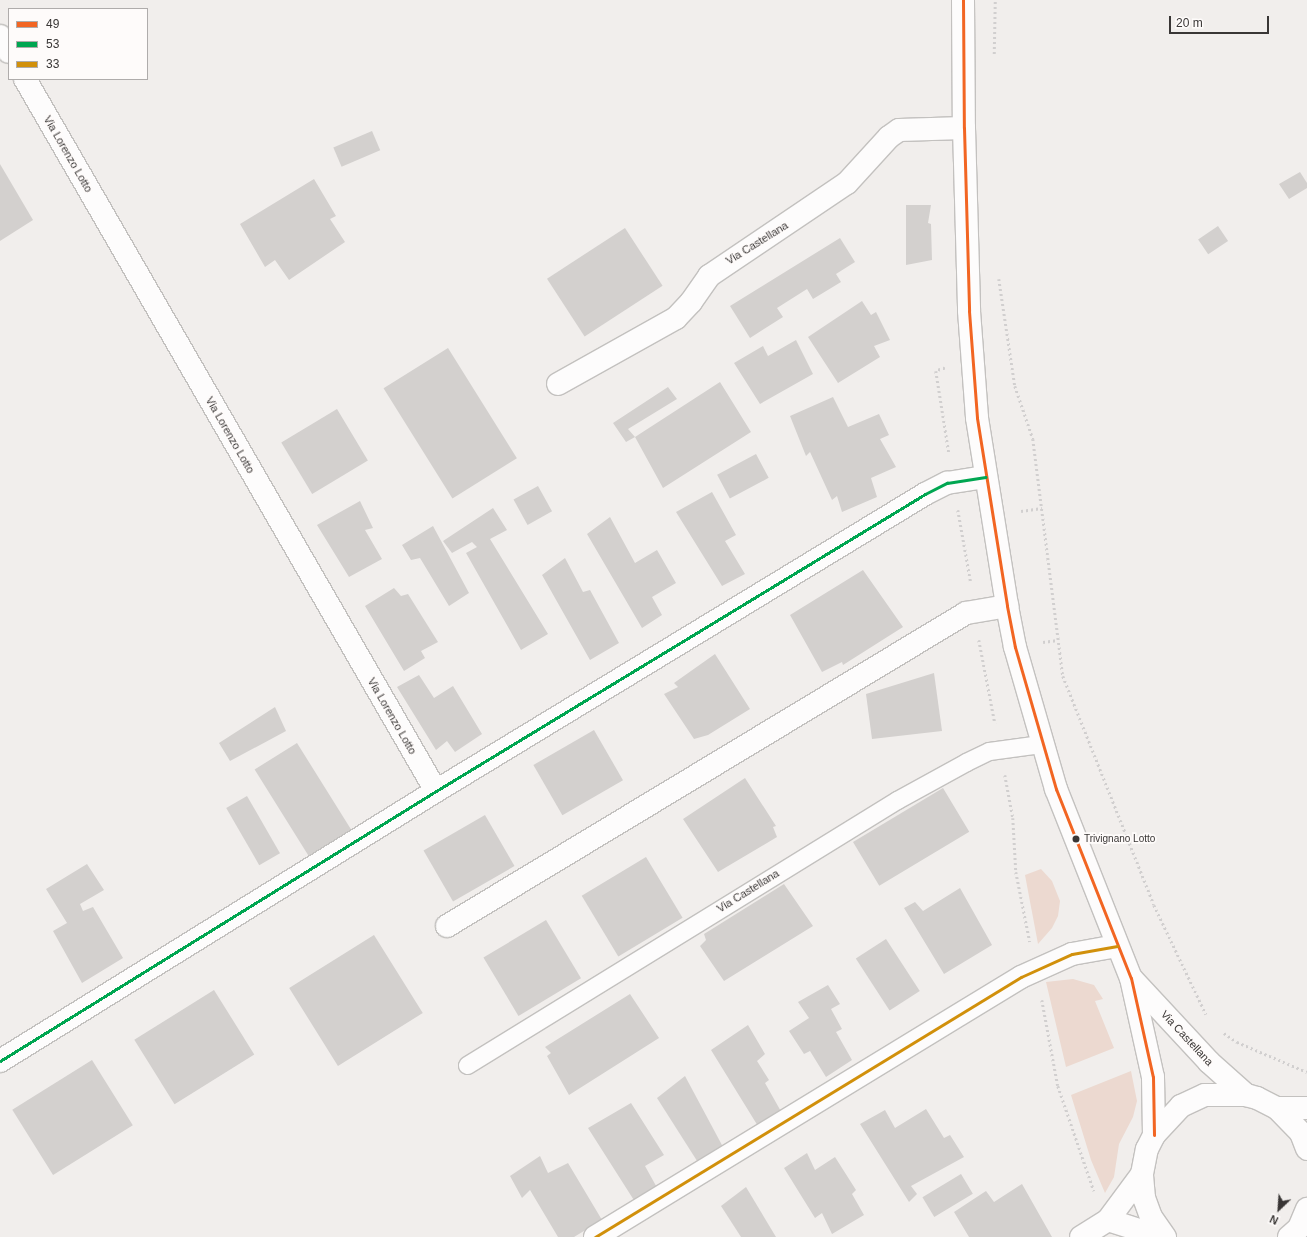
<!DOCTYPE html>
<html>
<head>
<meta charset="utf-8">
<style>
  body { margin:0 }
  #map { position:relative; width:1307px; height:1237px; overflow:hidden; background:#f1eeec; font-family:Arial,sans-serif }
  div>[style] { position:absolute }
  .green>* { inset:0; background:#ecd9d0 }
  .building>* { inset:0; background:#d3d0ce; transform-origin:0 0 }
  .path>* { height:2.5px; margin-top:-1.25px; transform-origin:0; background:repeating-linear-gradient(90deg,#d1cfcf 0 2px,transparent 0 5px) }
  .roads { filter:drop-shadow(1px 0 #c3c1bf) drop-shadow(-1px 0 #c3c1bf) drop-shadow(0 1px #c3c1bf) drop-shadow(0 -1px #c3c1bf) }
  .lane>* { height:17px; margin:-8.5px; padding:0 8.5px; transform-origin:8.5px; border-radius:8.5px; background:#fdfcfc }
  .street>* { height:22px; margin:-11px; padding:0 11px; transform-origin:11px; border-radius:11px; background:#fdfcfc }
  .secondary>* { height:22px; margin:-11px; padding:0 11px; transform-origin:11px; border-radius:11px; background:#fdfcfc }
  .primary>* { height:22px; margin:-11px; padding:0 11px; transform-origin:11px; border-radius:11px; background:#fdfcfc }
  .bus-1>* { height:3px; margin:-1.5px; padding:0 1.5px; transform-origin:1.5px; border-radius:1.5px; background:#f26522 }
  .bus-2>* { height:3px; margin:-1.5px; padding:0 1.5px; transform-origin:1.5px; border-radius:1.5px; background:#00a651 }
  .bus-3>* { height:3px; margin:-1.5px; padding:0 1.5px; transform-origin:1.5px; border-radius:1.5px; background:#d1900b }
  .dots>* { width:11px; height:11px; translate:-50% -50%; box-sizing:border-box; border:2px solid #fefbfa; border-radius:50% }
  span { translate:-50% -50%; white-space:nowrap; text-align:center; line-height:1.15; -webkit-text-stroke:3.5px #fefbfa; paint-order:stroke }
  .bus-label { font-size:10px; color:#393635 }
  .left { translate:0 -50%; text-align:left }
  .street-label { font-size:11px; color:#393635 }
  .legend { position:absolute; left:8px; top:8px; width:140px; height:72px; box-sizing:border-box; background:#fefbfa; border:1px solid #afacab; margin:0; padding:5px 7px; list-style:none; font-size:12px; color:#393635 }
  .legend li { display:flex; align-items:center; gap:8px; height:20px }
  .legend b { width:20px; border:1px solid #afacab }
  .north { position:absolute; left:1259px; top:1189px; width:40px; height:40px; -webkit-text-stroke:3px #fefbfa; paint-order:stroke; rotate:205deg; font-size:11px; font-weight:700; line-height:16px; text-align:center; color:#393635 }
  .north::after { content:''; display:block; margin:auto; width:14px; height:18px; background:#393635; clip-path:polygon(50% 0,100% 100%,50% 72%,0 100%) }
  .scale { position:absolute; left:1169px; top:16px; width:100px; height:18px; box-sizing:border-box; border:2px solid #393635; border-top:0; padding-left:5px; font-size:12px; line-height:14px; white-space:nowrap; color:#393635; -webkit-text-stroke:3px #fefbfa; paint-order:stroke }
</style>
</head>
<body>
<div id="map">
  <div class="green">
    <div style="clip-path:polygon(1041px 869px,1052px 881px,1060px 901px,1058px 916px,1052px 928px,1038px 944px,1025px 875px)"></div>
    <div style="clip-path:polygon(1073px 979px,1094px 985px,1103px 999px,1095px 1001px,1114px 1048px,1066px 1067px,1046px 982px)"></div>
    <div style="clip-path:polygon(1131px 1071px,1137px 1101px,1133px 1117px,1119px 1144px,1114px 1177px,1105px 1193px,1091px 1160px,1071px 1095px)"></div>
  </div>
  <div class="building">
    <div style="left:372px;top:131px;width:21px;height:42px;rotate:67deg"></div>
    <div style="clip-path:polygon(0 164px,33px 220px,0 241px)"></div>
    <div style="clip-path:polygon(1300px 172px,1307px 183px,1307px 188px,1289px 199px,1279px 184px)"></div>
    <div style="clip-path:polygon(314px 179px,336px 216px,330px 219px,345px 242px,289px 280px,275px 260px,265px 267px,240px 224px)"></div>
    <div style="clip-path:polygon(906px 205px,931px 205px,928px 223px,931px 224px,932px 260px,906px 265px)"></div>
    <div style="left:1218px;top:226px;width:18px;height:24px;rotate:56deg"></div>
    <div style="left:625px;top:228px;width:69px;height:93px;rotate:57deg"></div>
    <div style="clip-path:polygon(840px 238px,855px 262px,836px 274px,841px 282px,813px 299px,807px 289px,777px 308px,783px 317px,750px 338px,730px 306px)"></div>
    <div style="clip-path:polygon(862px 301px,871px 315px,876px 312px,890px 340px,874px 346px,880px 357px,838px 383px,808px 337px)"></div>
    <div style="clip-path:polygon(796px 340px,813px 374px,760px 404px,734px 363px,763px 346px,768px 356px)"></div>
    <div style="left:448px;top:348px;width:130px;height:76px;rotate:58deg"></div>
    <div style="clip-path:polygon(720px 382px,751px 432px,663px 488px,635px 437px,626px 442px,613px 423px,668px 387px,677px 399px,628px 429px,635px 437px)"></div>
    <div style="clip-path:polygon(833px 397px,848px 427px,879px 414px,889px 435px,880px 439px,896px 467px,871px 478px,877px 497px,842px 512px,837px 496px,832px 500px,810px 452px,806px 456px,790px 416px)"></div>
    <div style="left:337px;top:409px;width:60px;height:65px;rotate:59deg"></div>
    <div style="left:756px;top:454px;width:27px;height:44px;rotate:62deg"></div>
    <div style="left:538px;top:486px;width:29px;height:28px;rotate:61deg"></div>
    <div style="clip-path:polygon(712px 492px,736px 535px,725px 541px,745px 574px,722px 586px,676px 512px)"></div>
    <div style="clip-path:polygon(360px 501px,373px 528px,365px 530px,382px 559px,349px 577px,317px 525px)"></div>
    <div style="clip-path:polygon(493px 508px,507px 530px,490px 539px,548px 634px,521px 650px,466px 553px,477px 547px,472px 542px,452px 553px,443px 541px)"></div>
    <div style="clip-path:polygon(610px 517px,635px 563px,657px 550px,676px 583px,652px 597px,662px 615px,642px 628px,587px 534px)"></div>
    <div style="clip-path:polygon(433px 526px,469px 593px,449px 606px,420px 558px,411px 560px,402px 545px)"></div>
    <div style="clip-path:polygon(565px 558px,583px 592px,590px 590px,619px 643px,590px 660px,542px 575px)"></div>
    <div style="clip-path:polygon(863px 570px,903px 627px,843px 665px,842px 662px,822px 672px,790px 615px)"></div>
    <div style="clip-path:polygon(394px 588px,401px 596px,408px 594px,438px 642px,421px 651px,425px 658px,404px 671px,365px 606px)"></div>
    <div style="clip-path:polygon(715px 654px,750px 709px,708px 735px,694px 739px,664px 694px,678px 687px,674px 683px)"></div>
    <div style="clip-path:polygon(934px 673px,942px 731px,872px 739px,866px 694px)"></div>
    <div style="clip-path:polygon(419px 675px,434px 698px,453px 686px,482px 734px,455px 752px,447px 741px,436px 750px,397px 687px)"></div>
    <div style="clip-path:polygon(275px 707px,286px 731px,230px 761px,219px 743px)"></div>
    <div style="left:594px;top:730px;width:58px;height:70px;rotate:60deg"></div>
    <div style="left:297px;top:743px;width:105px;height:50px;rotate:58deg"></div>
    <div style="clip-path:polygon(745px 778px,776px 826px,773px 827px,777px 837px,718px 872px,683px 819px)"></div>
    <div style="left:943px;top:788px;width:51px;height:105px;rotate:59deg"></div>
    <div style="left:247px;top:796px;width:66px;height:24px;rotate:60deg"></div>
    <div style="left:485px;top:815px;width:59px;height:71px;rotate:60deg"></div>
    <div style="left:646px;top:857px;width:71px;height:75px;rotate:59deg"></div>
    <div style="clip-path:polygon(87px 864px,104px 890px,80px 904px,83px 911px,93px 907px,123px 958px,82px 983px,53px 931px,67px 923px,46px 889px)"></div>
    <div style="clip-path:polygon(784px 884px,813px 926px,724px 981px,700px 946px,706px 940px,704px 934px)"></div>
    <div style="clip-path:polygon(960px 888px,992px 945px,944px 974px,904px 908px,915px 902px,923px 911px)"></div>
    <div style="left:546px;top:920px;width:68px;height:73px;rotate:59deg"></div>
    <div style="left:374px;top:935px;width:92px;height:100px;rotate:58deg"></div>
    <div style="left:886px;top:939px;width:62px;height:36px;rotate:57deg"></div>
    <div style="clip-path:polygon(828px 985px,840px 1004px,831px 1009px,842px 1029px,836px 1032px,852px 1060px,826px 1077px,810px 1051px,804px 1054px,789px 1031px,809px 1018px,798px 1002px)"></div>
    <div style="left:214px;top:990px;width:76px;height:94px;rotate:58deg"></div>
    <div style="clip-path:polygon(630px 994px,659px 1038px,569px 1095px,547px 1056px,551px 1053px,545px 1047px)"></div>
    <div style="clip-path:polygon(748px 1025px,765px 1054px,757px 1061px,769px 1080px,765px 1083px,783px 1115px,761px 1131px,711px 1050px)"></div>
    <div style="left:92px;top:1060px;width:77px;height:94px;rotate:58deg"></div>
    <div style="clip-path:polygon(685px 1076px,723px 1147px,699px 1164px,657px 1098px)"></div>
    <div style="clip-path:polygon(631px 1103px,664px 1155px,645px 1166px,660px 1193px,637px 1205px,588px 1128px)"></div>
    <div style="clip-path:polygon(926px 1109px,944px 1138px,950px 1135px,964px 1157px,911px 1186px,917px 1194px,909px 1202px,860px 1124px,885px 1110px,895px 1128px)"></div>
    <div style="clip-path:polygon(807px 1153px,815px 1170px,835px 1157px,856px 1190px,852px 1194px,864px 1215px,832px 1234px,822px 1213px,815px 1218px,784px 1168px)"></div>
    <div style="clip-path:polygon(540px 1156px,548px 1173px,568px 1163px,602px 1220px,574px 1237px,558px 1237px,530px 1190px,522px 1198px,510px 1176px)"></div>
    <div style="left:961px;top:1174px;width:23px;height:45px;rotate:59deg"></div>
    <div style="clip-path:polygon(1022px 1184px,1052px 1237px,969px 1237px,954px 1212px,986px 1191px,994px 1202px)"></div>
    <div style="clip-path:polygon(746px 1187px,776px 1237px,741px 1237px,721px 1206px)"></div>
  </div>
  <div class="path">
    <div style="left:994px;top:54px;width:54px;rotate:-88.9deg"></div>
    <div style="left:999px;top:279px;width:108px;rotate:81.5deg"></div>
    <div style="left:1015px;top:386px;width:56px;rotate:71.2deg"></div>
    <div style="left:1033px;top:439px;width:239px;rotate:82.8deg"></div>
    <div style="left:1063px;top:676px;width:246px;rotate:68.3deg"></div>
    <div style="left:1154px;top:905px;width:121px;rotate:64.5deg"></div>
    <div style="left:945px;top:368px;width:9px;rotate:162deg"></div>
    <div style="left:936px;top:371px;width:83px;rotate:81deg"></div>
    <div style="left:958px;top:510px;width:74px;rotate:79.9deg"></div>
    <div style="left:1021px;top:511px;width:21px;rotate:-8deg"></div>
    <div style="left:979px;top:640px;width:85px;rotate:79.1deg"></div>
    <div style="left:1043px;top:642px;width:15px;rotate:-8deg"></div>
    <div style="left:1005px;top:775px;width:44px;rotate:79.5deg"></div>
    <div style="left:1013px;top:818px;width:54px;rotate:86.8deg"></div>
    <div style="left:1016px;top:872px;width:71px;rotate:78.7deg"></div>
    <div style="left:1042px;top:1000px;width:87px;rotate:79.5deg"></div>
    <div style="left:1058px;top:1086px;width:111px;rotate:71.1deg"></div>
    <div style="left:1224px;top:1033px;width:16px;rotate:35deg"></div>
    <div style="left:1237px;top:1042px;width:76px;rotate:23.2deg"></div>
  </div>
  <div class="roads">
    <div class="lane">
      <div style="left:467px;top:1065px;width:505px;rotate:-31.64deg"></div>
      <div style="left:897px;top:800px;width:79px;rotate:-28.8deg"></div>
      <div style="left:966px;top:762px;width:25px;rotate:-26deg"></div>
      <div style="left:989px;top:751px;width:52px;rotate:-7.7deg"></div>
    </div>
    <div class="street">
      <div style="left:0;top:36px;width:18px;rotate:61deg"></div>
      <div style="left:25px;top:79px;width:822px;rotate:60deg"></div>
      <div style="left:558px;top:384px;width:135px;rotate:-29.2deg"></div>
      <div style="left:676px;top:318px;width:22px;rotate:-47deg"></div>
      <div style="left:691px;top:302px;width:32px;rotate:-55deg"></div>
      <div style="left:709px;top:276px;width:166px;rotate:-34deg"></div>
      <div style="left:847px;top:183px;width:62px;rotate:-47.6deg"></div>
      <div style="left:889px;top:137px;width:12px;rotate:-35deg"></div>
      <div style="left:899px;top:130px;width:65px;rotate:-1.8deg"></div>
      <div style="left:447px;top:926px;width:606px;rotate:-31.09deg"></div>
      <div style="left:966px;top:613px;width:42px;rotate:-9.7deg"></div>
      <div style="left:0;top:1061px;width:513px;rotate:-31.77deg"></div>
      <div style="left:436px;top:791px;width:572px;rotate:-31.27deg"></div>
      <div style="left:925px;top:494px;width:25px;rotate:-27deg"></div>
      <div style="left:947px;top:483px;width:39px;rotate:-9deg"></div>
      <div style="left:1108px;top:1220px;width:56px;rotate:17.8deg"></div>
      <div style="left:595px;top:1237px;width:499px;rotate:-31.4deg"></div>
      <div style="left:1021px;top:977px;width:56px;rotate:-24.3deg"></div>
      <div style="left:1072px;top:954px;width:46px;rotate:-10.1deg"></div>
      <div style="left:1081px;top:1237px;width:32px;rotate:-32deg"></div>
      <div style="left:1108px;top:1220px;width:57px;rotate:-53.5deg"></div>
    </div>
    <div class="secondary">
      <div style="left:1277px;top:1108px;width:30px"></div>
    </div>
    <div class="primary">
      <div style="left:963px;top:0;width:128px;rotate:89.6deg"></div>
      <div style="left:964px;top:128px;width:183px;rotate:88.4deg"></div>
      <div style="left:969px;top:311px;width:107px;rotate:85.7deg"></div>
      <div style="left:977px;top:418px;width:190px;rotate:80.9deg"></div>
      <div style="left:1007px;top:606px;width:42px;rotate:79deg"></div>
      <div style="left:1015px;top:647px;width:148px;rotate:73.9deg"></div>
      <div style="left:1056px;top:789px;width:203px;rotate:68.4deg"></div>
      <div style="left:1131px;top:978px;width:101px;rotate:77.5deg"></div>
      <div style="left:1153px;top:1077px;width:58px;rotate:89deg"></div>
      <div style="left:1132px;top:979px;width:113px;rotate:47.1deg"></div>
      <div style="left:1209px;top:1062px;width:50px;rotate:41.7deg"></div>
      <div style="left:1165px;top:1237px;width:24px;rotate:-125deg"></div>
      <div style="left:1151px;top:1217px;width:20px;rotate:-110deg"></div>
      <div style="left:1144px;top:1198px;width:24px;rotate:-95deg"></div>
      <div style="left:1142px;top:1174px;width:25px;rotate:-79deg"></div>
      <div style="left:1147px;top:1149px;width:16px;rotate:-63deg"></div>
      <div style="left:1154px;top:1135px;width:40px;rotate:-47deg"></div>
      <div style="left:1181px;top:1106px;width:26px;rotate:-25deg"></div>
      <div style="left:1205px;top:1095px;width:41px"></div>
      <div style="left:1246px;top:1095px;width:11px;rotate:15deg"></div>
      <div style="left:1257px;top:1098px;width:22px;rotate:27deg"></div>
      <div style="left:1277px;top:1108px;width:35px;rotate:46deg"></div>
      <div style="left:1301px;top:1133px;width:17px;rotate:69deg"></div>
      <div style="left:1289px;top:1237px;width:13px;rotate:-42deg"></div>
      <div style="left:1299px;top:1228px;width:21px;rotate:-67deg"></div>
    </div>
  </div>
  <div class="bus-1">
    <div style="left:963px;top:0;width:128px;rotate:89.6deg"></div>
    <div style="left:964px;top:128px;width:183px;rotate:88.4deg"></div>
    <div style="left:969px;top:311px;width:107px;rotate:85.7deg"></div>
    <div style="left:977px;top:418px;width:190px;rotate:80.9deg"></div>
    <div style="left:1007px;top:606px;width:42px;rotate:79deg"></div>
    <div style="left:1015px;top:647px;width:148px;rotate:73.9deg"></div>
    <div style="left:1056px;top:789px;width:203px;rotate:68.4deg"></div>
    <div style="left:1131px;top:978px;width:101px;rotate:77.5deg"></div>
    <div style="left:1153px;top:1077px;width:58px;rotate:89deg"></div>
  </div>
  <div class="bus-2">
    <div style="left:0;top:1061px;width:513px;rotate:-31.77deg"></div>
    <div style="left:436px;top:791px;width:572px;rotate:-31.27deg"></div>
    <div style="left:925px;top:494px;width:25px;rotate:-27deg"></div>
    <div style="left:947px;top:483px;width:39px;rotate:-9deg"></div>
  </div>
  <div class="bus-3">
    <div style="left:595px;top:1237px;width:499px;rotate:-31.4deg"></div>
    <div style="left:1021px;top:977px;width:56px;rotate:-24.3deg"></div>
    <div style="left:1072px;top:954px;width:46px;rotate:-10.1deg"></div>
  </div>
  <div class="dots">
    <div style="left:1076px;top:839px;background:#393635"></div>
  </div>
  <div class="bus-label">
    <span class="left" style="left:1084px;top:839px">Trivignano Lotto</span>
  </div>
  <div class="street-label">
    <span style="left:68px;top:154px;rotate:60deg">Via Lorenzo Lotto</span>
    <span style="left:757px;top:243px;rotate:-32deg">Via Castellana</span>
    <span style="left:230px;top:435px;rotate:60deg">Via Lorenzo Lotto</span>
    <span style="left:392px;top:716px;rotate:60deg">Via Lorenzo Lotto</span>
    <span style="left:748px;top:891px;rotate:-32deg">Via Castellana</span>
    <span style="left:1187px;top:1038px;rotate:47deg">Via Castellana</span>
  </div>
  <ul class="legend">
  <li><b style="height:5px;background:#f26522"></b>49</li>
  <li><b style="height:5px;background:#00a651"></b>53</li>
  <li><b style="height:5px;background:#d1900b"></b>33</li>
  </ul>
  <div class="north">N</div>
  <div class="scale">20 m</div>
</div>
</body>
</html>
